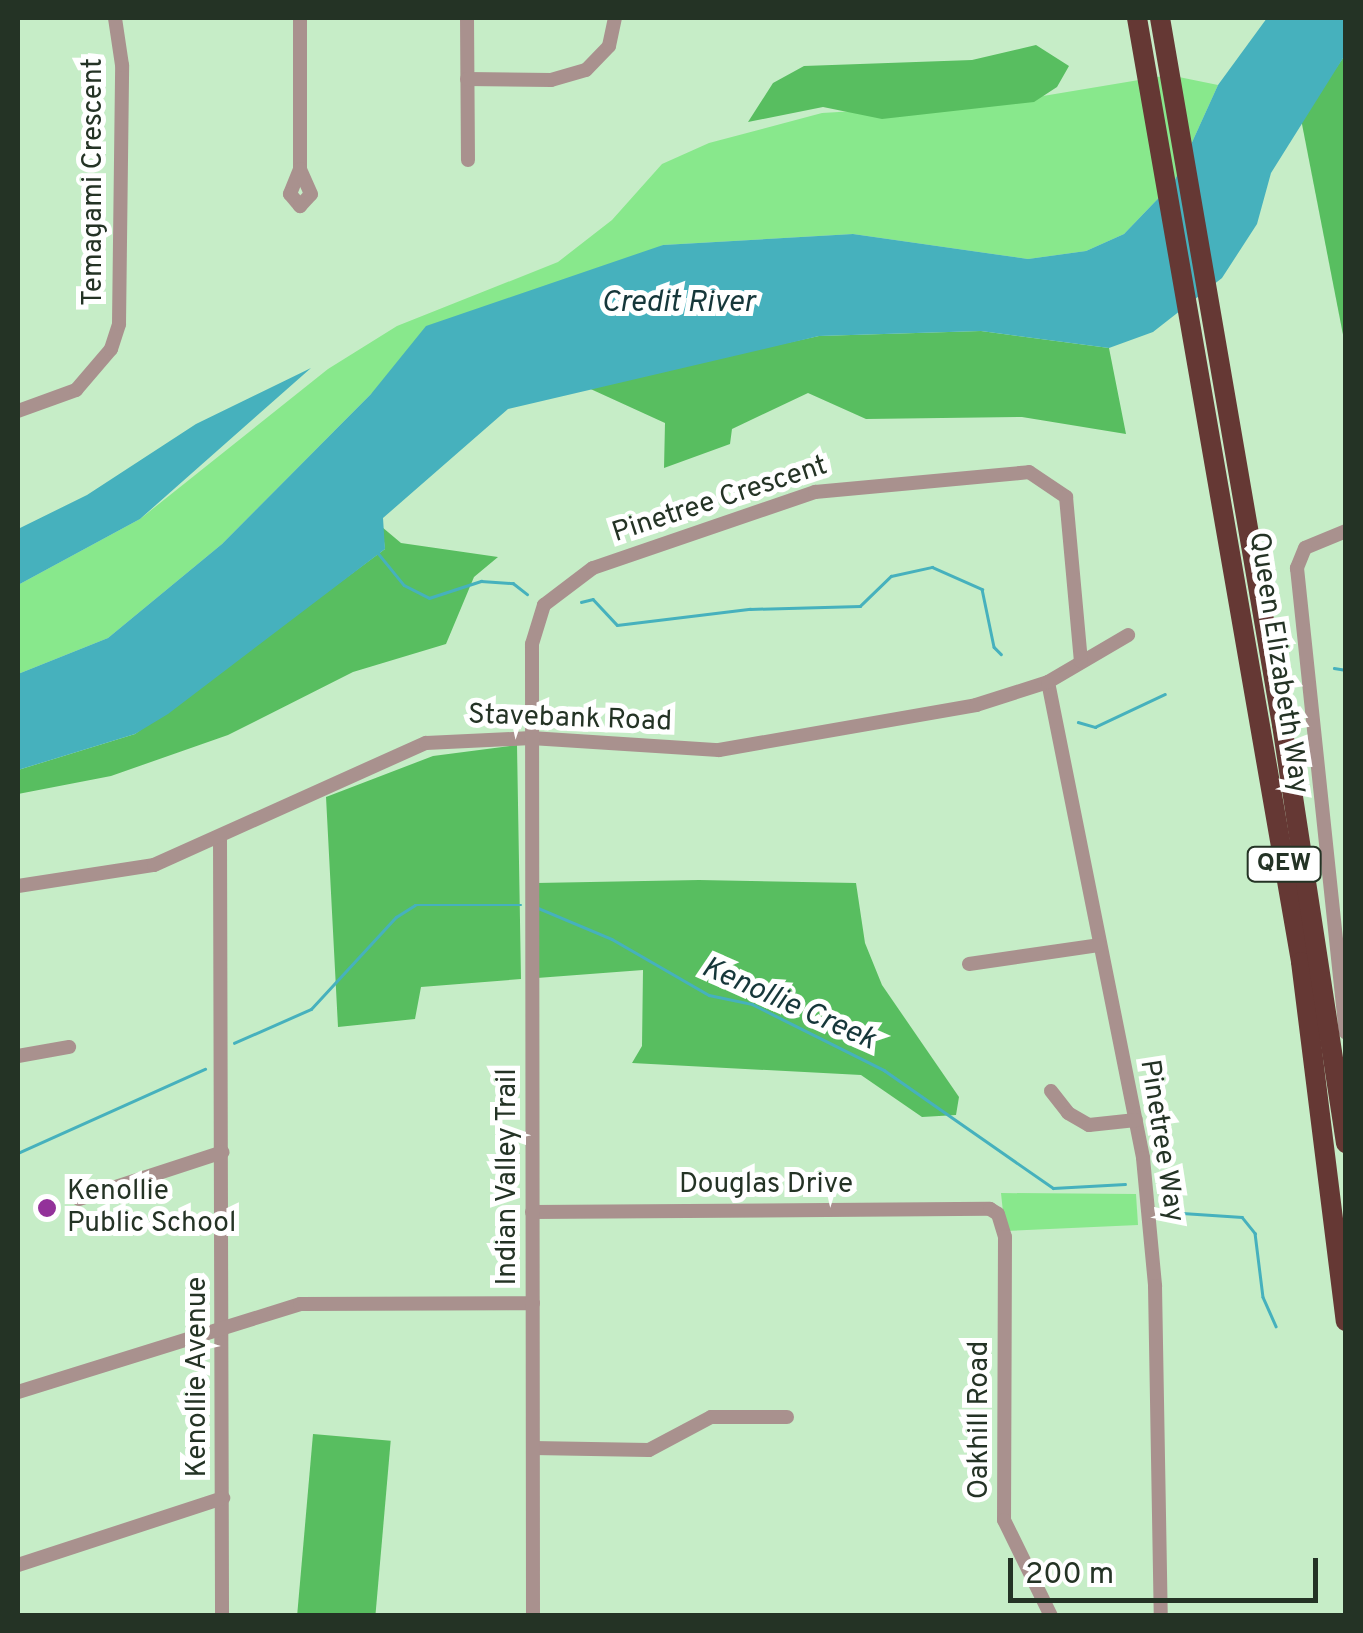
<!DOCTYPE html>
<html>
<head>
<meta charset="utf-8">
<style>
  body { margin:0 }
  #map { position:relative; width:1363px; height:1633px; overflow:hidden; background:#c6edc7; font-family:Overpass,sans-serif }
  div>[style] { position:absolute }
  .green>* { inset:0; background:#88e88c }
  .forest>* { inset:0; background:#58be60; transform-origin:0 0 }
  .water>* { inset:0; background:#46b1bd }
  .stream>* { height:2.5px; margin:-1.25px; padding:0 1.25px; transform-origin:1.25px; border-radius:1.25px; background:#46b1bd }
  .minor>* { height:14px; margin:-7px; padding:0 7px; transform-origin:7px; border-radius:7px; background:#a9918e }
  .highway>* { height:20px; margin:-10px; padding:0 10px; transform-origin:10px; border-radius:10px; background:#653834 }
  .dots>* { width:28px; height:28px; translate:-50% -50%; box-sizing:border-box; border:5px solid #fff; border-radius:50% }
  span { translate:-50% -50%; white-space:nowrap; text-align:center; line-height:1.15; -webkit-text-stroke:10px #fff; paint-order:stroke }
  .shield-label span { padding:2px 8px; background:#fff; border:2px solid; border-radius:8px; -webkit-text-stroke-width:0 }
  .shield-label { font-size:25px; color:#243325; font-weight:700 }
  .street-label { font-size:28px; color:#243325 }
  .poi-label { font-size:28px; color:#243325 }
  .left { translate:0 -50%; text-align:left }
  .water-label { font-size:30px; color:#16373a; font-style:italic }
  .frame { position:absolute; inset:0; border:20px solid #243325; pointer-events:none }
  .scale { position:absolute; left:1008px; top:1558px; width:310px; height:45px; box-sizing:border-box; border:5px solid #243325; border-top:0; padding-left:12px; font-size:30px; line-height:35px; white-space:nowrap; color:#243325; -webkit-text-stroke:8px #fff; paint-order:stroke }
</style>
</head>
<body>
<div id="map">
  <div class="green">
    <div style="clip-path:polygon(1169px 75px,1218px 85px,1174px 182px,1124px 234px,1086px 251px,1028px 259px,853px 234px,663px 245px,371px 394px,222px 544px,108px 638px,18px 674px,18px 585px,140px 519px,328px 369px,397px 326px,558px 262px,612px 220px,662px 164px,709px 143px,822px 113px,1007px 102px)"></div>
    <div style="clip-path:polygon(1001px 1193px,1136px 1194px,1138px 1225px,1005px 1231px)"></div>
  </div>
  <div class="forest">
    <div style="clip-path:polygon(1036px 45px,1069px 66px,1057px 87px,1034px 102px,882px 119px,823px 107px,748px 122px,773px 83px,804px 66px,972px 60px)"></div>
    <div style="clip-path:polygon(1345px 55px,1346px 55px,1345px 345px,1301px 119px)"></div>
    <div style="clip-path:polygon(981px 331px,1109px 348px,1126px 434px,1022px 417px,866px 419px,808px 393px,732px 429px,730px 444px,664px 468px,665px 423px,584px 386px,819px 336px)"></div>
    <div style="clip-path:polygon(382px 527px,401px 543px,498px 557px,474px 577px,446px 644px,353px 672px,228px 735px,111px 776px,18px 794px,18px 770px,135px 734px,385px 549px)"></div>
    <div style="clip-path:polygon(517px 745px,521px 979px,421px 987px,415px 1019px,338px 1027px,326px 797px,433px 756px)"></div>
    <div style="clip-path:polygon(699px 880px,856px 883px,865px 943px,882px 985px,959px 1097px,956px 1115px,922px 1117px,861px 1075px,632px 1063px,642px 1046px,643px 970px,537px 978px,536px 883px)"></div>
    <div style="left:313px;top:1434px;width:78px;height:181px;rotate:5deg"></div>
  </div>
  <div class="water">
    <div style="clip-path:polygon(1267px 18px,1345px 18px,1345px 55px,1271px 173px,1257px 224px,1222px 278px,1153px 332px,1109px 348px,981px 331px,819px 336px,508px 409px,383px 518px,385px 549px,168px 714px,135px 734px,18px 770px,18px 674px,108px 638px,222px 544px,371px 394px,426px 326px,663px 245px,853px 234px,1028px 259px,1086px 251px,1124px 234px,1174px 182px,1218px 85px)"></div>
    <div style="clip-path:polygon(311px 368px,140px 519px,18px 585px,18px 529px,87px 495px,196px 424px)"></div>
  </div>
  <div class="stream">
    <div style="left:378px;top:553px;width:41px;rotate:50.9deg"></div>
    <div style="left:404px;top:585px;width:28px;rotate:27deg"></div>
    <div style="left:429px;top:598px;width:55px;rotate:-18.1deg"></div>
    <div style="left:481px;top:581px;width:32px;rotate:4deg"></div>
    <div style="left:513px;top:583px;width:18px;rotate:38deg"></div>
    <div style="left:581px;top:602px;width:12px;rotate:-14deg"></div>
    <div style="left:593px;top:599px;width:35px;rotate:47deg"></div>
    <div style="left:617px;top:625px;width:134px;rotate:-6.9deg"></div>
    <div style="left:750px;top:609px;width:110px;rotate:-1.6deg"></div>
    <div style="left:860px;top:606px;width:43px;rotate:-44.1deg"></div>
    <div style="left:891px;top:576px;width:42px;rotate:-12.4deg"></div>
    <div style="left:932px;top:567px;width:55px;rotate:23.7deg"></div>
    <div style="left:982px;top:589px;width:59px;rotate:78.3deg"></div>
    <div style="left:994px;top:647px;width:10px;rotate:45deg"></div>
    <div style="left:1334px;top:668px;width:12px;rotate:9deg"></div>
    <div style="left:1078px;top:722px;width:18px;rotate:16deg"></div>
    <div style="left:1095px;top:727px;width:77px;rotate:-25.2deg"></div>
    <div style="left:538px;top:908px;width:80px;rotate:22.7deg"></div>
    <div style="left:612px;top:939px;width:112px;rotate:30deg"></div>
    <div style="left:709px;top:995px;width:44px;rotate:11.8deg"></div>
    <div style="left:752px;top:1004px;width:148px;rotate:26.6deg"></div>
    <div style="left:884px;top:1070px;width:206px;rotate:34.9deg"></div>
    <div style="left:1053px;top:1188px;width:72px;rotate:-3.2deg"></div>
    <div style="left:234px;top:1043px;width:84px;rotate:-23.8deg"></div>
    <div style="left:311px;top:1009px;width:125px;rotate:-47.3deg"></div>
    <div style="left:396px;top:917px;width:22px;rotate:-32deg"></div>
    <div style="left:415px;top:905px;width:106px"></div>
    <div style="left:18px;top:1153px;width:205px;rotate:-24.2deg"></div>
    <div style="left:1167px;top:1212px;width:75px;rotate:3.8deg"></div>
    <div style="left:1242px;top:1217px;width:21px;rotate:51deg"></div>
    <div style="left:1255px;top:1233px;width:64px;rotate:82.9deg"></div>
    <div style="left:1263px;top:1297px;width:32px;rotate:66deg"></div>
  </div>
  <div class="minor">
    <div style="left:300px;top:18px;width:151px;rotate:90deg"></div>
    <div style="left:300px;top:169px;width:27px;rotate:112deg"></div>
    <div style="left:290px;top:194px;width:16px;rotate:50deg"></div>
    <div style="left:300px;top:206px;width:16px;rotate:-47deg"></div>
    <div style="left:311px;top:194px;width:27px;rotate:-114deg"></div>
    <div style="left:467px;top:18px;width:142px;rotate:89.6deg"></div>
    <div style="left:467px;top:79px;width:84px;rotate:0.7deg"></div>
    <div style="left:551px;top:80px;width:36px;rotate:-16deg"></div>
    <div style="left:586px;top:70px;width:33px;rotate:-46deg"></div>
    <div style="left:609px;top:46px;width:29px;rotate:-78deg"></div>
    <div style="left:18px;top:411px;width:62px;rotate:-19.9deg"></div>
    <div style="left:76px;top:390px;width:54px;rotate:-49.5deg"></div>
    <div style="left:111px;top:349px;width:26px;rotate:-72deg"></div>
    <div style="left:119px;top:324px;width:259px;rotate:-89.3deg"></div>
    <div style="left:122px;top:65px;width:48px;rotate:-98.5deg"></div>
    <div style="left:1346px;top:531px;width:44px;rotate:157.5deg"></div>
    <div style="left:1305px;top:548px;width:22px;rotate:112deg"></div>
    <div style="left:1297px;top:568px;width:467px;rotate:84deg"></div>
    <div style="left:1048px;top:682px;width:485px;rotate:78.7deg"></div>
    <div style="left:1143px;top:1158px;width:129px;rotate:84.6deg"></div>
    <div style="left:1155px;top:1286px;width:330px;rotate:89deg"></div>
    <div style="left:220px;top:838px;width:778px;rotate:89.85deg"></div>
    <div style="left:18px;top:886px;width:138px;rotate:-8.8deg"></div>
    <div style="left:154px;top:865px;width:298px;rotate:-24.2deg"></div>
    <div style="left:426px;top:743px;width:105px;rotate:-2.7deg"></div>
    <div style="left:531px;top:738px;width:188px;rotate:3.7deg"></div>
    <div style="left:719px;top:750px;width:261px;rotate:-9.9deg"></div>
    <div style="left:976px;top:705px;width:76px;rotate:-17.7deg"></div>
    <div style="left:1048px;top:682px;width:93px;rotate:-30.4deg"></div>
    <div style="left:969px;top:964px;width:131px;rotate:-8.3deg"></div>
    <div style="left:18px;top:1056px;width:52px;rotate:-10deg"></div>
    <div style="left:1051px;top:1091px;width:28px;rotate:52deg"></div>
    <div style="left:1068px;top:1113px;width:24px;rotate:30deg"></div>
    <div style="left:1089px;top:1125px;width:47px;rotate:-6.1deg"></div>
    <div style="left:79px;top:1199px;width:151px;rotate:-18.1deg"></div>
    <div style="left:532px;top:1212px;width:458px;rotate:-0.4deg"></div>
    <div style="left:990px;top:1209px;width:9px;rotate:32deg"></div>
    <div style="left:998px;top:1214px;width:24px;rotate:73deg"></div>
    <div style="left:1005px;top:1237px;width:283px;rotate:90.2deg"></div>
    <div style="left:1004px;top:1520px;width:107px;rotate:63.9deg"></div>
    <div style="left:18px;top:1392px;width:295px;rotate:-17.3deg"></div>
    <div style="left:300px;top:1304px;width:233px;rotate:-0.2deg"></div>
    <div style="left:533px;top:1448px;width:116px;rotate:1deg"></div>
    <div style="left:649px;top:1450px;width:70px;rotate:-28deg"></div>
    <div style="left:711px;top:1417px;width:76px"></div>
    <div style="left:18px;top:1565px;width:216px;rotate:-18.1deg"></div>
    <div style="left:533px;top:1616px;width:972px;rotate:-90.06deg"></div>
    <div style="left:532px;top:644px;width:41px;rotate:-72.9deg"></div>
    <div style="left:544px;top:605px;width:61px;rotate:-37.1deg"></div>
    <div style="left:593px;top:568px;width:235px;rotate:-18.9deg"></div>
    <div style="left:815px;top:492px;width:215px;rotate:-5.3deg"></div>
    <div style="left:1029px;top:472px;width:45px;rotate:34deg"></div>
    <div style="left:1066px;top:497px;width:165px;rotate:84.8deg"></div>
  </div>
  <div class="highway">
    <div style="left:1137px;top:18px;width:958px;rotate:80.14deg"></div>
    <div style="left:1301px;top:962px;width:362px;rotate:82.9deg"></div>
    <div style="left:1160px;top:18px;width:717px;rotate:80.21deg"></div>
    <div style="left:1282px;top:725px;width:423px;rotate:81.3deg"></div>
  </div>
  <div class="dots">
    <div style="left:47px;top:1208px;background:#93329a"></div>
  </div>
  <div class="shield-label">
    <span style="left:1284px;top:864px">QEW</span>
  </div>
  <div class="street-label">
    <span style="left:94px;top:182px;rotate:-90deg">Temagami Crescent</span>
    <span style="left:720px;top:500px;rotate:-18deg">Pinetree Crescent</span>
    <span style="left:1278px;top:663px;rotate:81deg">Queen Elizabeth Way</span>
    <span style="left:570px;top:719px;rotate:2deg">Stavebank Road</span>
    <span style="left:1161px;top:1141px;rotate:81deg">Pinetree Way</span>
    <span style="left:508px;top:1177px;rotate:-90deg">Indian Valley Trail</span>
    <span style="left:766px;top:1185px">Douglas Drive</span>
    <span style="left:198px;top:1377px;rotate:-90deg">Kenollie Avenue</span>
    <span style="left:980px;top:1420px;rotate:-90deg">Oakhill Road</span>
  </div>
  <div class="poi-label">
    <span class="left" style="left:67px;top:1208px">Kenollie<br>Public School</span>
  </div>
  <div class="water-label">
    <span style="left:678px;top:304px">Credit River</span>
    <span style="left:788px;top:1005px;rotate:24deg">Kenollie Creek</span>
  </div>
  <div class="frame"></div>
  <div class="scale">200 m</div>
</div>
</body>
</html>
